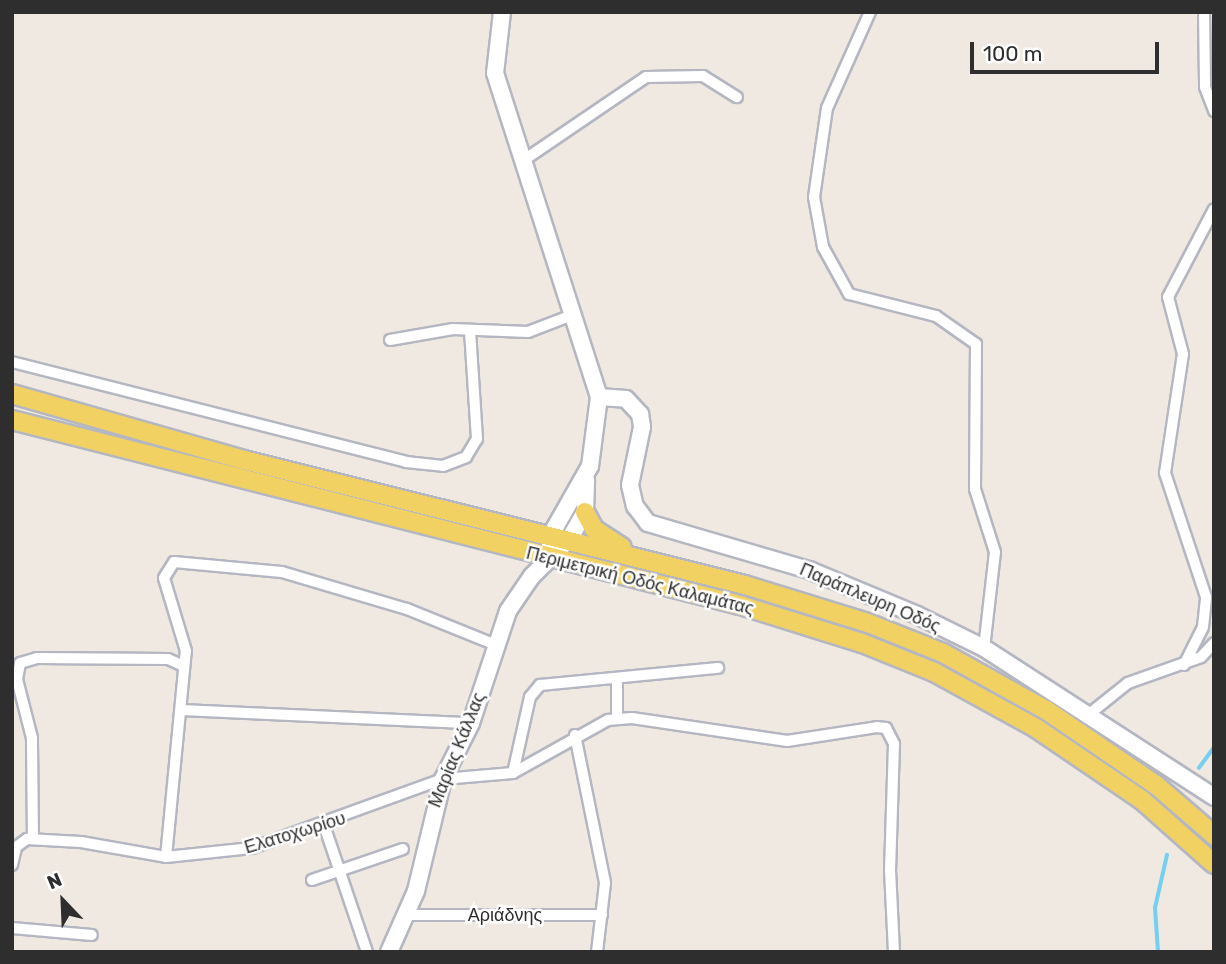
<!DOCTYPE html>
<html>
<head>
<meta charset="utf-8">
<style>
  body { margin:0 }
  #map { position:relative; width:1226px; height:964px; overflow:hidden; background:#efe9e1; font-family:Rubik,sans-serif }
  div>[style] { position:absolute }
  .stream>* { height:3.5px; margin:-1.75px; padding:0 1.75px; transform-origin:1.75px; border-radius:1.75px; background:#75cff0 }
  .roads { filter:drop-shadow(2px 0 #b4b7c1) drop-shadow(-2px 0 #b4b7c1) drop-shadow(0 2px #b4b7c1) drop-shadow(0 -2px #b4b7c1) }
  .street>* { height:10px; margin:-5px; padding:0 5px; transform-origin:5px; border-radius:5px; background:#fff }
  .secondary>* { height:16px; margin:-8px; padding:0 8px; transform-origin:8px; border-radius:8px; background:#fff }
  .primary>* { height:18px; margin:-9px; padding:0 9px; transform-origin:9px; border-radius:9px; background:#f2d163 }
  span { translate:-50% -50%; white-space:nowrap; text-align:center; line-height:1.15; -webkit-text-stroke:5px #fff; paint-order:stroke }
  .street-label { font-size:18px; color:#2e2e2e }
  .frame { position:absolute; inset:0; border:14px solid #2e2e2e; pointer-events:none }
  .north { position:absolute; left:28px; top:866px; width:70px; height:70px; -webkit-text-stroke:5px #fff; paint-order:stroke; rotate:337deg; font-size:19px; font-weight:700; line-height:28px; text-align:center; color:#2e2e2e }
  .north::after { content:''; display:block; margin:auto; width:24px; height:32px; background:#2e2e2e; clip-path:polygon(50% 0,100% 100%,50% 72%,0 100%) }
  .scale { position:absolute; left:970px; top:42px; width:189px; height:32px; box-sizing:border-box; border:4px solid #2e2e2e; border-top:0; padding-left:9px; font-size:21px; line-height:24px; white-space:nowrap; color:#2e2e2e; -webkit-text-stroke:5px #fff; paint-order:stroke }
</style>
</head>
<body>
<div id="map">
  <div class="stream">
    <div style="left:1199px;top:768px;width:26px;rotate:-54deg"></div>
    <div style="left:1158px;top:952px;width:44px;rotate:-93.9deg"></div>
    <div style="left:1155px;top:908px;width:54px;rotate:-77.2deg"></div>
  </div>
  <div class="roads">
    <div class="street">
      <div style="left:870px;top:12px;width:105px;rotate:114.1deg"></div>
      <div style="left:827px;top:108px;width:90px;rotate:98.3deg"></div>
      <div style="left:814px;top:197px;width:51px;rotate:79.8deg"></div>
      <div style="left:823px;top:247px;width:54px;rotate:61deg"></div>
      <div style="left:849px;top:294px;width:90px;rotate:14.2deg"></div>
      <div style="left:936px;top:316px;width:49px;rotate:35deg"></div>
      <div style="left:976px;top:344px;width:145px;rotate:90.4deg"></div>
      <div style="left:975px;top:489px;width:66px;rotate:72.4deg"></div>
      <div style="left:995px;top:552px;width:97px;rotate:96.5deg"></div>
      <div style="left:1204px;top:12px;width:75px;rotate:89.2deg"></div>
      <div style="left:1205px;top:87px;width:26px;rotate:69deg"></div>
      <div style="left:521px;top:162px;width:151px;rotate:-34.2deg"></div>
      <div style="left:646px;top:77px;width:57px;rotate:-1deg"></div>
      <div style="left:703px;top:76px;width:40px;rotate:32deg"></div>
      <div style="left:390px;top:340px;width:64px;rotate:-9.9deg"></div>
      <div style="left:453px;top:329px;width:75px;rotate:2.3deg"></div>
      <div style="left:528px;top:332px;width:47px;rotate:-21.1deg"></div>
      <div style="left:12px;top:362px;width:406px;rotate:14.2deg"></div>
      <div style="left:406px;top:462px;width:37px;rotate:6deg"></div>
      <div style="left:443px;top:466px;width:25px;rotate:-21deg"></div>
      <div style="left:466px;top:457px;width:21px;rotate:-59deg"></div>
      <div style="left:477px;top:439px;width:109px;rotate:-93.7deg"></div>
      <div style="left:1184px;top:665px;width:42px;rotate:-63.4deg"></div>
      <div style="left:1203px;top:627px;width:30px;rotate:-84deg"></div>
      <div style="left:1206px;top:597px;width:131px;rotate:-108.3deg"></div>
      <div style="left:1165px;top:473px;width:120px;rotate:-81.4deg"></div>
      <div style="left:1183px;top:354px;width:59px;rotate:-104.7deg"></div>
      <div style="left:1168px;top:297px;width:99px;rotate:-62.4deg"></div>
      <div style="left:617px;top:678px;width:40px;rotate:90deg"></div>
      <div style="left:181px;top:710px;width:290px;rotate:2.6deg"></div>
      <div style="left:1088px;top:715px;width:51px;rotate:-38.7deg"></div>
      <div style="left:1128px;top:683px;width:77px;rotate:-19.6deg"></div>
      <div style="left:1201px;top:657px;width:19px;rotate:-47deg"></div>
      <div style="left:575px;top:735px;width:151px;rotate:78.5deg"></div>
      <div style="left:605px;top:883px;width:69px;rotate:96.6deg"></div>
      <div style="left:513px;top:773px;width:78px;rotate:-77.4deg"></div>
      <div style="left:530px;top:697px;width:16px;rotate:-50deg"></div>
      <div style="left:540px;top:685px;width:179px;rotate:-5.5deg"></div>
      <div style="left:324px;top:825px;width:134px;rotate:71.3deg"></div>
      <div style="left:33px;top:839px;width:101px;rotate:-90.6deg"></div>
      <div style="left:32px;top:738px;width:61px;rotate:-104.3deg"></div>
      <div style="left:17px;top:679px;width:16px;rotate:-79deg"></div>
      <div style="left:20px;top:663px;width:18px;rotate:-16deg"></div>
      <div style="left:37px;top:658px;width:131px;rotate:0.4deg"></div>
      <div style="left:168px;top:659px;width:17px;rotate:24deg"></div>
      <div style="left:166px;top:857px;width:207px;rotate:-84.5deg"></div>
      <div style="left:186px;top:651px;width:76px;rotate:-106.8deg"></div>
      <div style="left:164px;top:578px;width:19px;rotate:-58deg"></div>
      <div style="left:174px;top:562px;width:108px;rotate:5.3deg"></div>
      <div style="left:282px;top:572px;width:130px;rotate:16.5deg"></div>
      <div style="left:407px;top:609px;width:96px;rotate:22deg"></div>
      <div style="left:12px;top:865px;width:18px;rotate:-77deg"></div>
      <div style="left:16px;top:847px;width:14px;rotate:-36deg"></div>
      <div style="left:27px;top:839px;width:54px;rotate:3.2deg"></div>
      <div style="left:81px;top:842px;width:86px;rotate:10deg"></div>
      <div style="left:166px;top:857px;width:86px;rotate:-6deg"></div>
      <div style="left:252px;top:848px;width:203px;rotate:-19.9deg"></div>
      <div style="left:443px;top:779px;width:70px;rotate:-4.9deg"></div>
      <div style="left:513px;top:773px;width:109px;rotate:-29.2deg"></div>
      <div style="left:608px;top:720px;width:24px;rotate:-5deg"></div>
      <div style="left:632px;top:718px;width:157px;rotate:8.4deg"></div>
      <div style="left:787px;top:741px;width:91px;rotate:-8.8deg"></div>
      <div style="left:877px;top:727px;width:9px;rotate:6deg"></div>
      <div style="left:886px;top:728px;width:18px;rotate:63deg"></div>
      <div style="left:894px;top:744px;width:126px;rotate:91.8deg"></div>
      <div style="left:890px;top:870px;width:82px;rotate:87.2deg"></div>
      <div style="left:312px;top:880px;width:96px;rotate:-18.8deg"></div>
      <div style="left:407px;top:915px;width:195px"></div>
      <div style="left:12px;top:928px;width:80px;rotate:5deg"></div>
    </div>
    <div class="secondary">
      <div style="left:502px;top:12px;width:61px;rotate:96.5deg"></div>
      <div style="left:495px;top:73px;width:340px;rotate:72.2deg"></div>
      <div style="left:599px;top:397px;width:70px;rotate:97.4deg"></div>
      <div style="left:590px;top:466px;width:77px;rotate:119.6deg"></div>
      <div style="left:552px;top:533px;width:26px;rotate:99deg"></div>
      <div style="left:599px;top:397px;width:27px;rotate:4deg"></div>
      <div style="left:626px;top:399px;width:21px;rotate:47deg"></div>
      <div style="left:640px;top:414px;width:13px;rotate:81deg"></div>
      <div style="left:642px;top:427px;width:59px;rotate:101.7deg"></div>
      <div style="left:630px;top:485px;width:22px;rotate:77deg"></div>
      <div style="left:635px;top:506px;width:21px;rotate:53deg"></div>
      <div style="left:648px;top:523px;width:168px;rotate:16.3deg"></div>
      <div style="left:809px;top:570px;width:117px;rotate:22.6deg"></div>
      <div style="left:917px;top:615px;width:75px;rotate:26.2deg"></div>
      <div style="left:984px;top:648px;width:274px;rotate:32.9deg"></div>
      <div style="left:389px;top:952px;width:67px;rotate:-66.1deg"></div>
      <div style="left:416px;top:891px;width:115px;rotate:-76.4deg"></div>
      <div style="left:443px;top:779px;width:63px;rotate:-63.4deg"></div>
      <div style="left:471px;top:723px;width:118px;rotate:-71.7deg"></div>
      <div style="left:508px;top:611px;width:42px;rotate:-55.6deg"></div>
      <div style="left:532px;top:576px;width:54px;rotate:-45deg"></div>
      <div style="left:570px;top:538px;width:30px;rotate:-60deg"></div>
      <div style="left:585px;top:512px;width:32px;rotate:-88deg"></div>
    </div>
    <div class="primary">
      <div style="left:12px;top:394px;width:241px;rotate:15.9deg"></div>
      <div style="left:244px;top:460px;width:516px;rotate:14.01deg"></div>
      <div style="left:745px;top:585px;width:129px;rotate:17.2deg"></div>
      <div style="left:868px;top:623px;width:81px;rotate:21.8deg"></div>
      <div style="left:943px;top:653px;width:118px;rotate:29deg"></div>
      <div style="left:1046px;top:710px;width:133px;rotate:34.3deg"></div>
      <div style="left:1156px;top:785px;width:77px;rotate:40.8deg"></div>
      <div style="left:12px;top:420px;width:751px;rotate:14.26deg"></div>
      <div style="left:740px;top:605px;width:128px;rotate:17.3deg"></div>
      <div style="left:862px;top:643px;width:78px;rotate:21.9deg"></div>
      <div style="left:934px;top:672px;width:116px;rotate:28.8deg"></div>
      <div style="left:1036px;top:728px;width:128px;rotate:34.2deg"></div>
      <div style="left:1142px;top:800px;width:96px;rotate:41.6deg"></div>
      <div style="left:585px;top:512px;width:19px;rotate:62deg"></div>
      <div style="left:594px;top:529px;width:33px;rotate:33deg"></div>
    </div>
  </div>
  <div class="street-label">
    <span style="left:640px;top:581px;rotate:14deg">Περιμετρική Οδός Καλαμάτας</span>
    <span style="left:870px;top:598px;rotate:23deg">Παράπλευρη Οδός</span>
    <span style="left:457px;top:750px;rotate:-68deg">Μαρίας Κάλλας</span>
    <span style="left:295px;top:833px;rotate:-17deg">Ελατοχωρίου</span>
    <span style="left:505px;top:915px">Αριάδνης</span>
  </div>
  <div class="frame"></div>
  <div class="north">N</div>
  <div class="scale">100 m</div>
</div>
</body>
</html>
